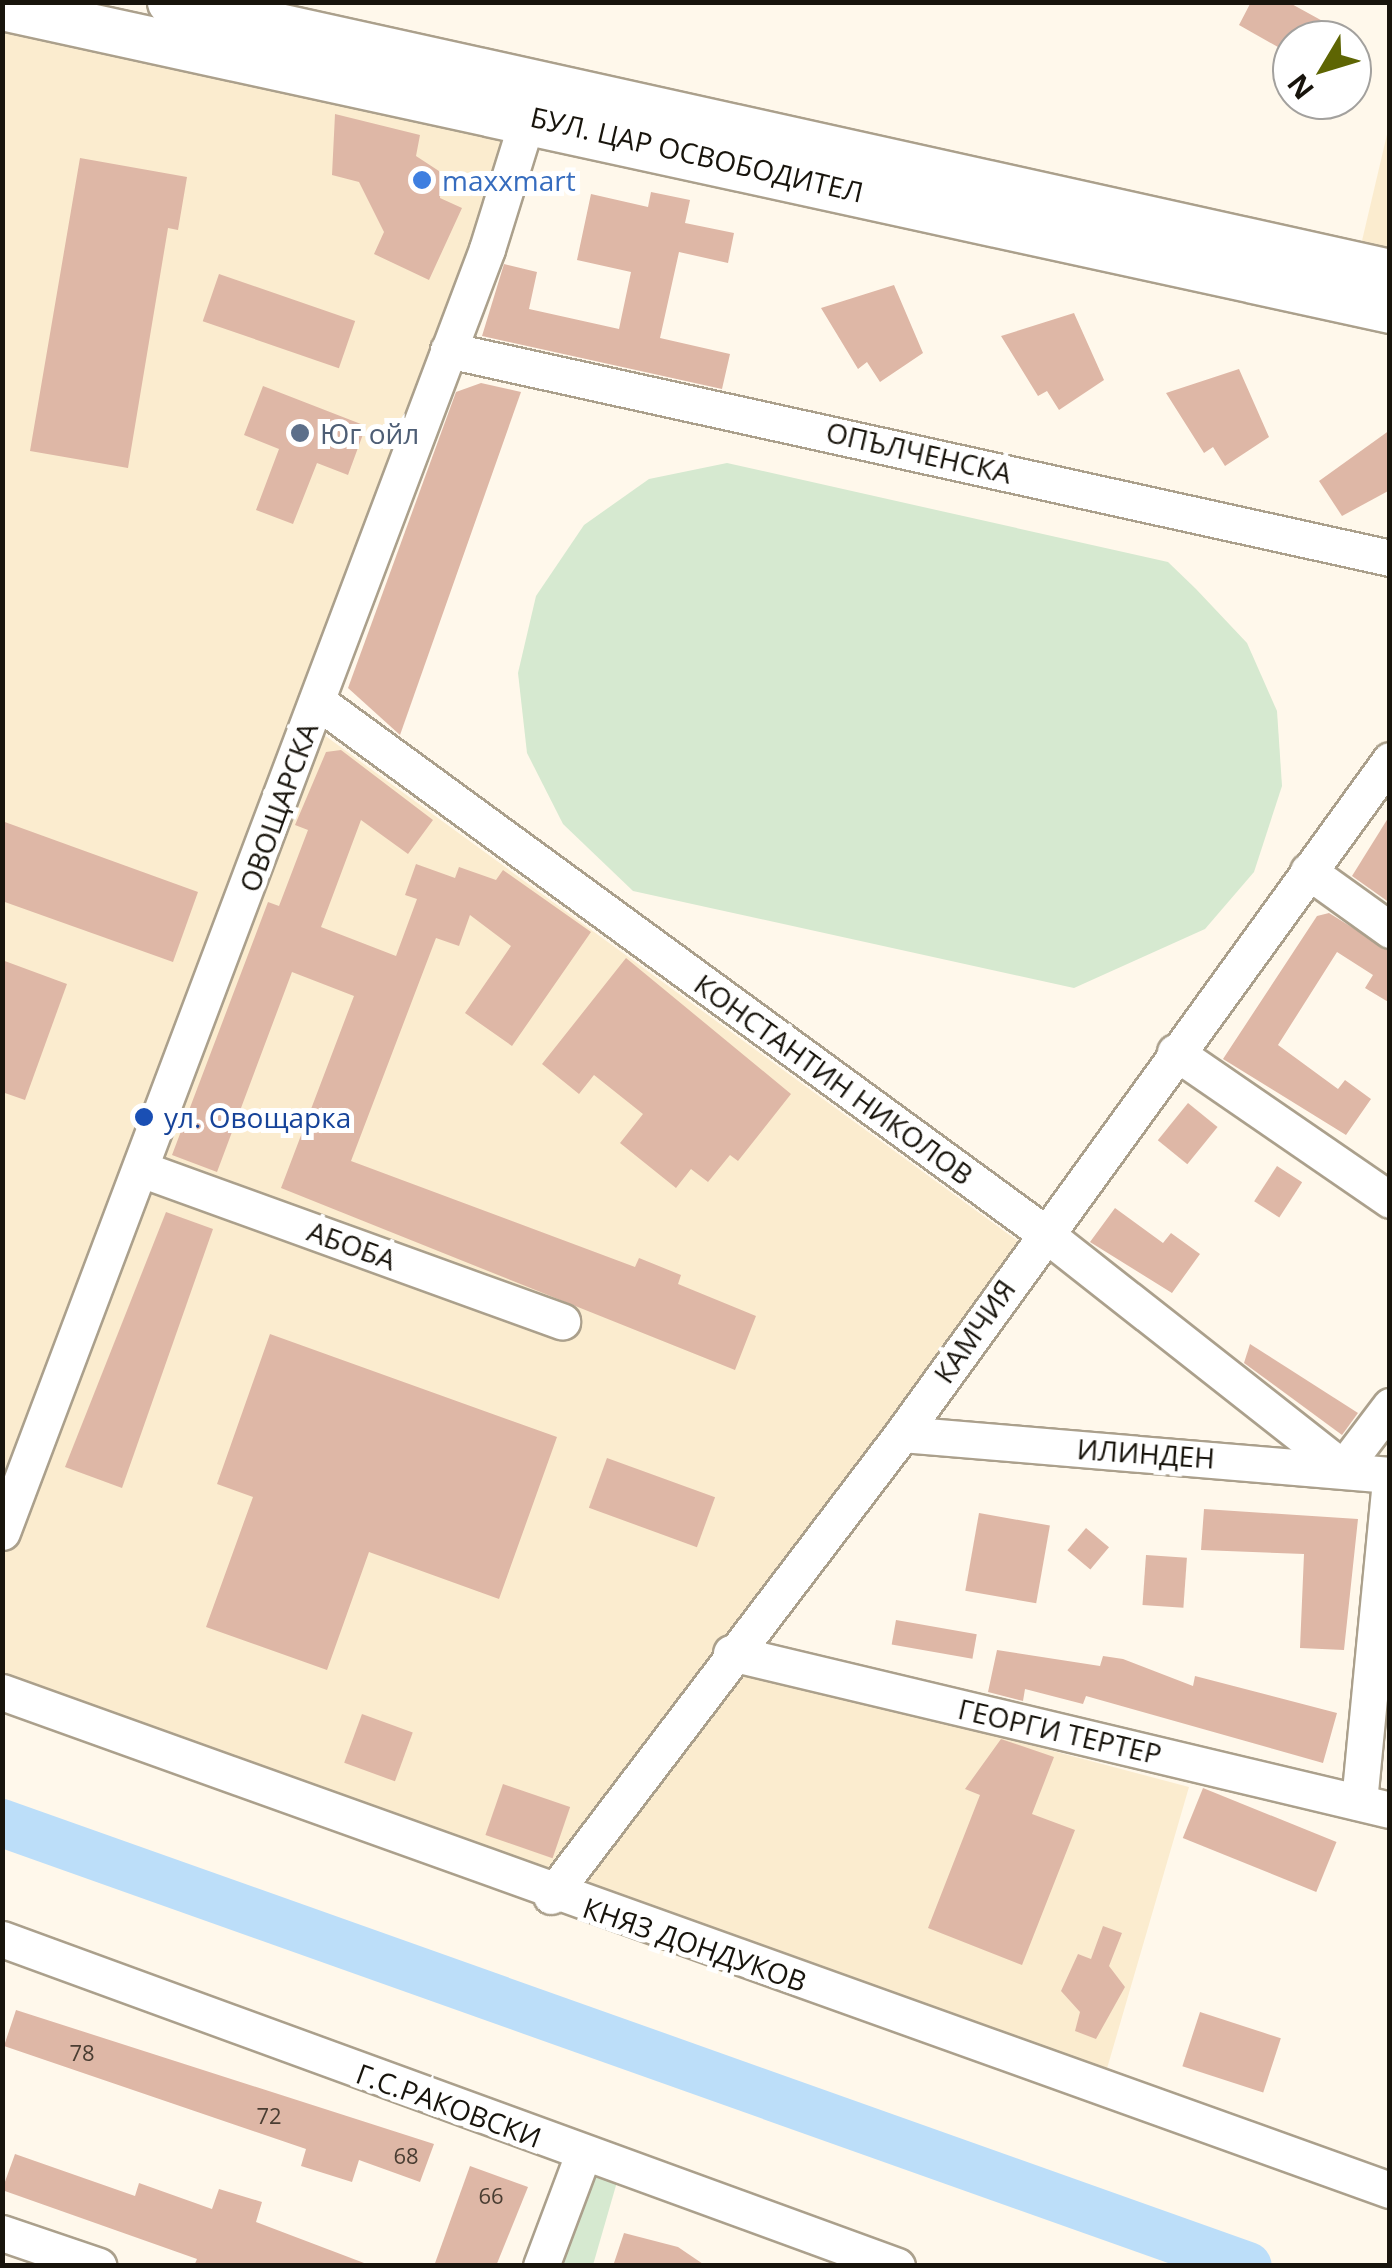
<!DOCTYPE html>
<html>
<head>
<meta charset="utf-8">
<style>
  body { margin:0 }
  #map { position:relative; width:1392px; height:2268px; overflow:hidden; background:#fff8eb; font-family:"Open Sans",sans-serif }
  div>[style] { position:absolute }
  .built>* { inset:0; background:#fbeccf }
  .green>* { inset:0; background:#d6e9d0 }
  .river>* { height:48px; margin:-24px; padding:0 24px; transform-origin:24px; border-radius:24px; background:#bcdef9 }
  .building>* { inset:0; background:#deb7a6; transform-origin:0 0 }
  .roads { filter:drop-shadow(2px 0 #aba08c) drop-shadow(-2px 0 #aba08c) drop-shadow(0 2px #aba08c) drop-shadow(0 -2px #aba08c) }
  .minor>* { height:35px; margin:-17.5px; padding:0 17.5px; transform-origin:17.5px; border-radius:17.5px; background:#fff }
  .major>* { height:45px; margin:-22.5px; padding:0 22.5px; transform-origin:22.5px; border-radius:22.5px; background:#fff }
  .dots>* { width:28px; height:28px; translate:-50% -50%; box-sizing:border-box; border:5px solid #fff; border-radius:50% }
  span { translate:-50% -50%; white-space:nowrap; text-align:center; line-height:1.15; -webkit-text-stroke:10px #fff; paint-order:stroke }
  .number-label { font-size:22px; color:#4a3d32 }
  .number-label span { -webkit-text-stroke-width:0 }
  .street-label { font-size:28px; color:#18140c }
  .shop-label { font-size:28px; color:#366cbe }
  .left { translate:0 -50%; text-align:left }
  .service-label { font-size:28px; color:#4e5e75 }
  .transit-label { font-size:28px; color:#164399 }
  .frame { position:absolute; inset:0; border:5px solid #18140c; pointer-events:none }
  .north { position:absolute; left:1272px; top:20px; width:100px; height:100px; box-sizing:border-box; background:#fff; border:2px solid #a3a19e; border-radius:50%; rotate:232deg; font-size:28px; font-weight:700; line-height:40px; text-align:center; color:#18140c }
  .north::after { content:''; display:block; margin:auto; width:35px; height:45px; background:#5e6503; clip-path:polygon(50% 0,100% 100%,50% 72%,0 100%) }
</style>
</head>
<body>
<div id="map">
  <div class="built">
    <div style="clip-path:polygon(3px 22px,507px 122px,481px 223px,294px 713px,1030px 1250px,723px 1664px,1189px 1787px,1106px 2072px,3px 1688px)"></div>
    <div style="clip-path:polygon(1389px 126px,1389px 251px,1361px 245px)"></div>
  </div>
  <div class="green">
    <div style="clip-path:polygon(727px 463px,1168px 562px,1196px 589px,1247px 643px,1277px 711px,1282px 786px,1254px 872px,1205px 929px,1074px 988px,633px 891px,563px 824px,527px 753px,518px 673px,536px 596px,584px 525px,649px 479px)"></div>
    <div style="clip-path:polygon(587px 2165px,619px 2175px,593px 2265px,553px 2266px)"></div>
  </div>
  <div class="river">
    <div style="left:2px;top:1823px;width:1322px;rotate:19.57deg"></div>
  </div>
  <div class="building">
    <div style="clip-path:polygon(1251px 2px,1288px 2px,1328px 24px,1319px 40px,1292px 40px,1292px 55px,1239px 25px)"></div>
    <div style="clip-path:polygon(335px 114px,420px 135px,416px 156px,442px 173px,440px 198px,462px 208px,429px 280px,374px 254px,384px 232px,359px 182px,332px 175px)"></div>
    <div style="clip-path:polygon(80px 158px,187px 177px,178px 230px,168px 228px,128px 468px,30px 451px)"></div>
    <div style="clip-path:polygon(651px 192px,690px 200px,685px 223px,734px 233px,728px 263px,679px 252px,660px 338px,730px 354px,722px 389px,482px 336px,504px 264px,537px 272px,529px 309px,619px 329px,631px 272px,577px 260px,591px 194px,648px 207px)"></div>
    <div style="left:219px;top:274px;width:144px;height:50px;rotate:19deg"></div>
    <div style="clip-path:polygon(894px 285px,923px 353px,880px 382px,867px 362px,858px 369px,821px 308px)"></div>
    <div style="clip-path:polygon(1074px 313px,1104px 380px,1059px 410px,1047px 391px,1038px 396px,1001px 336px)"></div>
    <div style="clip-path:polygon(1239px 369px,1269px 437px,1225px 466px,1213px 447px,1204px 453px,1166px 393px)"></div>
    <div style="clip-path:polygon(481px 383px,521px 392px,400px 735px,348px 688px,456px 392px)"></div>
    <div style="clip-path:polygon(263px 386px,366px 426px,348px 475px,317px 463px,293px 524px,256px 510px,279px 449px,244px 435px)"></div>
    <div style="clip-path:polygon(1390px 430px,1390px 490px,1342px 516px,1319px 481px)"></div>
    <div style="clip-path:polygon(341px 750px,433px 820px,408px 854px,361px 820px,321px 927px,396px 956px,417px 899px,405px 895px,416px 864px,455px 878px,459px 867px,496px 880px,503px 870px,591px 932px,512px 1046px,465px 1013px,511px 946px,470px 915px,459px 946px,436px 938px,351px 1161px,635px 1267px,639px 1258px,681px 1275px,678px 1284px,756px 1316px,735px 1370px,281px 1188px,354px 996px,292px 972px,217px 1172px,172px 1155px,268px 902px,279px 906px,308px 830px,295px 825px,326px 752px)"></div>
    <div style="clip-path:polygon(1390px 815px,1390px 903px,1352px 876px)"></div>
    <div style="clip-path:polygon(2px 821px,198px 892px,173px 962px,2px 901px)"></div>
    <div style="clip-path:polygon(1329px 913px,1390px 951px,1390px 1003px,1365px 988px,1373px 975px,1337px 952px,1278px 1045px,1338px 1089px,1345px 1080px,1371px 1099px,1346px 1135px,1223px 1059px,1317px 916px)"></div>
    <div style="clip-path:polygon(626px 958px,791px 1094px,738px 1161px,730px 1155px,708px 1182px,691px 1169px,676px 1188px,620px 1143px,643px 1114px,594px 1075px,579px 1094px,542px 1064px)"></div>
    <div style="clip-path:polygon(2px 960px,67px 984px,25px 1100px,2px 1092px)"></div>
    <div style="left:1188px;top:1103px;width:38px;height:48px;rotate:39deg"></div>
    <div style="left:1277px;top:1166px;width:30px;height:42px;rotate:33deg"></div>
    <div style="clip-path:polygon(1115px 1208px,1163px 1243px,1171px 1233px,1200px 1254px,1172px 1293px,1090px 1242px)"></div>
    <div style="clip-path:polygon(166px 1212px,213px 1229px,122px 1488px,65px 1467px)"></div>
    <div style="clip-path:polygon(270px 1334px,557px 1437px,499px 1599px,369px 1552px,327px 1670px,206px 1627px,253px 1497px,217px 1484px)"></div>
    <div style="clip-path:polygon(1250px 1344px,1358px 1413px,1342px 1435px,1244px 1363px)"></div>
    <div style="left:607px;top:1458px;width:115px;height:53px;rotate:20deg"></div>
    <div style="clip-path:polygon(1204px 1509px,1358px 1519px,1344px 1650px,1300px 1648px,1304px 1554px,1201px 1550px)"></div>
    <div style="left:979px;top:1513px;width:72px;height:79px;rotate:10deg"></div>
    <div style="left:1086px;top:1528px;width:30px;height:29px;rotate:40deg"></div>
    <div style="left:1146px;top:1555px;width:41px;height:50px;rotate:4deg"></div>
    <div style="left:896px;top:1620px;width:82px;height:25px;rotate:10deg"></div>
    <div style="clip-path:polygon(997px 1650px,1100px 1666px,1103px 1656px,1123px 1659px,1193px 1686px,1195px 1676px,1337px 1713px,1323px 1763px,1086px 1696px,1083px 1704px,1025px 1689px,1023px 1701px,988px 1692px)"></div>
    <div style="left:362px;top:1714px;width:54px;height:52px;rotate:20deg"></div>
    <div style="clip-path:polygon(1001px 1739px,1054px 1757px,1032px 1814px,1075px 1830px,1022px 1965px,928px 1928px,980px 1795px,965px 1789px)"></div>
    <div style="left:503px;top:1784px;width:71px;height:54px;rotate:19deg"></div>
    <div style="left:1203px;top:1788px;width:144px;height:54px;rotate:22deg"></div>
    <div style="clip-path:polygon(1103px 1926px,1122px 1933px,1109px 1966px,1125px 1987px,1096px 2039px,1075px 2031px,1080px 2012px,1061px 1991px,1078px 1954px,1091px 1959px)"></div>
    <div style="clip-path:polygon(16px 2010px,434px 2144px,420px 2182px,359px 2160px,352px 2182px,301px 2166px,306px 2149px,4px 2046px)"></div>
    <div style="left:1200px;top:2012px;width:85px;height:57px;rotate:18deg"></div>
    <div style="clip-path:polygon(15px 2154px,135px 2196px,139px 2183px,212px 2209px,219px 2189px,262px 2202px,256px 2222px,372px 2266px,194px 2266px,197px 2259px,2px 2190px)"></div>
    <div style="clip-path:polygon(470px 2166px,528px 2187px,496px 2266px,434px 2266px)"></div>
    <div style="clip-path:polygon(624px 2233px,678px 2247px,706px 2266px,613px 2266px)"></div>
  </div>
  <div class="roads">
    <div class="minor">
      <div style="left:448px;top:350px;width:965px;rotate:12.45deg"></div>
      <div style="left:317px;top:701px;width:899px;rotate:36.18deg"></div>
      <div style="left:1043px;top:1232px;width:382px;rotate:38.2deg"></div>
      <div style="left:1343px;top:1468px;width:78px;rotate:-52.8deg"></div>
      <div style="left:1308px;top:871px;width:101px;rotate:35.7deg"></div>
      <div style="left:1175px;top:1052px;width:261px;rotate:34.5deg"></div>
      <div style="left:141px;top:1169px;width:448px;rotate:19.9deg"></div>
      <div style="left:902px;top:1434px;width:490px;rotate:4.8deg"></div>
      <div style="left:2px;top:1532px;width:1372px;rotate:-69.29deg"></div>
      <div style="left:487px;top:249px;width:158px;rotate:-72.7deg"></div>
      <div style="left:731px;top:1653px;width:677px;rotate:13.4deg"></div>
      <div style="left:2px;top:1692px;width:1475px;rotate:19.74deg"></div>
      <div style="left:1359px;top:1802px;width:322px;rotate:-84.5deg"></div>
      <div style="left:551px;top:1896px;width:580px;rotate:-52.77deg"></div>
      <div style="left:902px;top:1434px;width:832px;rotate:-54.09deg"></div>
      <div style="left:2px;top:1939px;width:953px;rotate:20.07deg"></div>
      <div style="left:2px;top:2233px;width:102px;rotate:18.8deg"></div>
      <div style="left:541px;top:2266px;width:120px;rotate:-69.4deg"></div>
    </div>
    <div class="major">
      <div style="left:170px;top:2px;width:1250px;rotate:12.48deg"></div>
      <div style="left:2px;top:7px;width:1421px;rotate:12.31deg"></div>
    </div>
  </div>
  <div class="dots">
    <div style="left:422px;top:180px;background:#3f7fe0"></div>
    <div style="left:300px;top:433px;background:#5c6f8a"></div>
    <div style="left:144px;top:1117px;background:#1a4fb4"></div>
  </div>
  <div class="number-label">
    <span style="left:82px;top:2053px">78</span>
    <span style="left:269px;top:2116px">72</span>
    <span style="left:406px;top:2156px">68</span>
    <span style="left:491px;top:2196px">66</span>
  </div>
  <div class="street-label">
    <span style="left:697px;top:154px;rotate:13deg">БУЛ. ЦАР ОСВОБОДИТЕЛ</span>
    <span style="left:919px;top:452px;rotate:13deg">ОПЪЛЧЕНСКА</span>
    <span style="left:278px;top:807px;rotate:-70deg">ОВОЩАРСКА</span>
    <span style="left:834px;top:1079px;rotate:36deg">КОНСТАНТИН НИКОЛОВ</span>
    <span style="left:352px;top:1245px;rotate:20deg">АБОБА</span>
    <span style="left:974px;top:1331px;rotate:-55deg">КАМЧИЯ</span>
    <span style="left:1146px;top:1453px;rotate:4deg">ИЛИНДЕН</span>
    <span style="left:1060px;top:1731px;rotate:13deg">ГЕОРГИ ТЕРТЕР</span>
    <span style="left:695px;top:1944px;rotate:19deg">КНЯЗ ДОНДУКОВ</span>
    <span style="left:449px;top:2105px;rotate:20deg">Г.С.РАКОВСКИ</span>
  </div>
  <div class="shop-label">
    <span class="left" style="left:442px;top:180px">maxxmart</span>
  </div>
  <div class="service-label">
    <span class="left" style="left:320px;top:433px">Юг ойл</span>
  </div>
  <div class="transit-label">
    <span class="left" style="left:164px;top:1117px">ул. Овощарка</span>
  </div>
  <div class="frame"></div>
  <div class="north">N</div>
</div>
</body>
</html>
